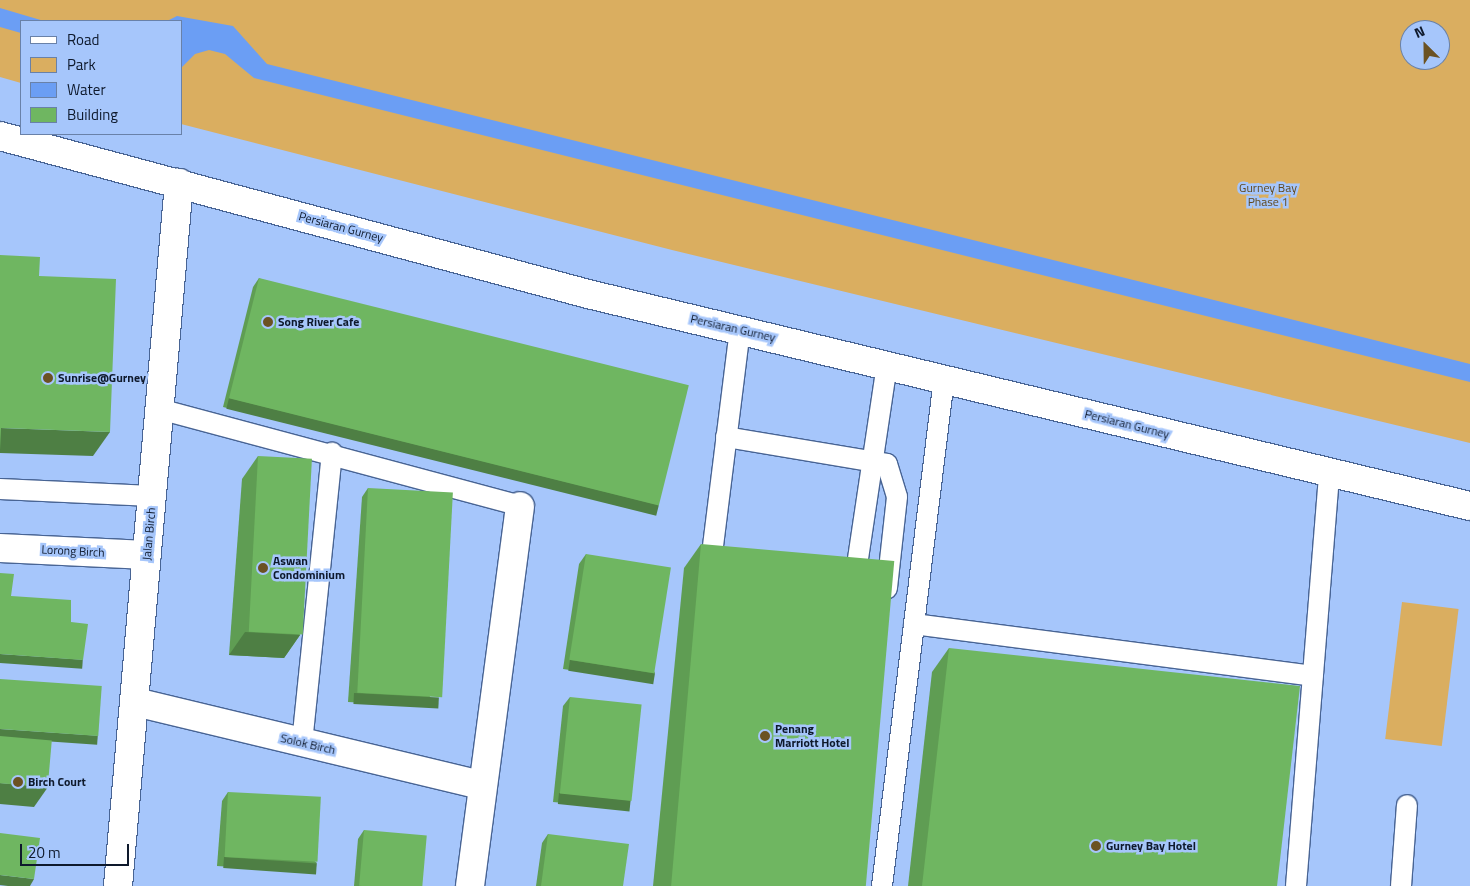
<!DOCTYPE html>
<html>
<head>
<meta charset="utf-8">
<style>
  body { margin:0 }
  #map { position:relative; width:1470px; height:886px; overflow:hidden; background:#a6c6fb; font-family:"Titillium Web",sans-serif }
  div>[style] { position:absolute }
  .green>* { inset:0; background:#daae60; transform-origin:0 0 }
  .water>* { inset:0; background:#6b9ef4 }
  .roads { filter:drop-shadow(1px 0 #486494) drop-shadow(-1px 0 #486494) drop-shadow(0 1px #486494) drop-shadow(0 -1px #486494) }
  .lane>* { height:20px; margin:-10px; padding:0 10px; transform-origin:10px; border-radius:10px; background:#fff }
  .street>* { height:28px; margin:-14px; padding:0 14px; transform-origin:14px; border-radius:14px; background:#fff }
  .secondary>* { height:28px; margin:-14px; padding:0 14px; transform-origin:14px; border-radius:14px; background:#fff }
  .wall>* { inset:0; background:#5f9d53 }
  .shaded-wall>* { inset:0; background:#4e7f44; transform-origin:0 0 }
  .building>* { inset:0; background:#6fb661; transform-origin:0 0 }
  .dots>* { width:14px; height:14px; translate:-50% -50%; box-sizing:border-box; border:2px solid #a6c6fb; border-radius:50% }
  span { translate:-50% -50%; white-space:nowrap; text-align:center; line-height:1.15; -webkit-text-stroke:5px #a6c6fb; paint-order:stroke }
  .park-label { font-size:12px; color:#60481d }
  .street-label { font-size:12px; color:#0e192c }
  .poi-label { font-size:12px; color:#0e192c; font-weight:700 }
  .left { translate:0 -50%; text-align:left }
  .legend { position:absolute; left:20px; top:20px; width:162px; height:115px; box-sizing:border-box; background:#a6c6fb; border:1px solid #6981a8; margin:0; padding:6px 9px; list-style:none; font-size:15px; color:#0e192c }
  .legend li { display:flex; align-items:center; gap:10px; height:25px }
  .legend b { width:25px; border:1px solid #6981a8 }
  .north { position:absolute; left:1400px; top:20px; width:50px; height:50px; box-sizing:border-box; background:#a6c6fb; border:1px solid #6981a8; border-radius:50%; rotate:337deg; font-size:14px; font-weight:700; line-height:20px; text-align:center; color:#0e192c }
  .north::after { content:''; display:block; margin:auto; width:18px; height:22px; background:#6b5223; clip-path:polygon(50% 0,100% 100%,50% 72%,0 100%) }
  .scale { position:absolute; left:20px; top:844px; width:109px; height:22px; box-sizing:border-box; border:2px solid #0e192c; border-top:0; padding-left:6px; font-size:15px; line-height:18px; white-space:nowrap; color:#0e192c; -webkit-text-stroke:4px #a6c6fb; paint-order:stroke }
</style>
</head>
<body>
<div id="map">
  <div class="green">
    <div style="clip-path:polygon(evenodd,0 0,1470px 0,1470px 443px,672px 250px,181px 124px,181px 21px,21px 21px,21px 83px,0 77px,0 0,1410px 30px,1440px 30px,1440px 60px,1410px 60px,1410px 30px)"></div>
    <div style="left:1402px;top:602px;width:57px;height:138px;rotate:7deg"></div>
  </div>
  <div class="water">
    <div style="clip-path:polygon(0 8px,44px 21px,21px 21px,21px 33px,0 27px)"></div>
    <div style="clip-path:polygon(177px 16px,233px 26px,267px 64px,1470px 364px,1470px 382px,254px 78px,225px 54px,209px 50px,195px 54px,181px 68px,181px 21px,167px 21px)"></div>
  </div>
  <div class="roads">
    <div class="lane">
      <div style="left:159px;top:409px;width:374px;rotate:15deg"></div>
      <div style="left:726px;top:437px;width:163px;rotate:9.5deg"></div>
      <div style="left:887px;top:464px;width:34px;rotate:73deg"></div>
      <div style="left:897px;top:497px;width:92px;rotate:96.3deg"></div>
      <div style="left:0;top:489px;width:152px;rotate:2.6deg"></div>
      <div style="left:700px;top:569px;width:19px;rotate:-51deg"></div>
      <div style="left:712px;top:554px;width:226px;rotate:-82.9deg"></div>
      <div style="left:843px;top:570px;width:13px;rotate:9deg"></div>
      <div style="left:856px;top:572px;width:209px;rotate:-81.5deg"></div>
      <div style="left:914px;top:624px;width:402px;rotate:7.4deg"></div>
      <div style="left:302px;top:743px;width:292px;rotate:-84.1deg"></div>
      <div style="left:882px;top:886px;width:511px;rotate:-83.03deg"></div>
      <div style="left:1296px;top:886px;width:413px;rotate:-85.4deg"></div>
      <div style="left:1401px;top:886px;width:81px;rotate:-85.8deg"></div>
    </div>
    <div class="street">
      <div style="left:0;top:548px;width:147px;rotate:2.7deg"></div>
      <div style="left:135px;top:702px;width:357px;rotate:13.5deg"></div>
      <div style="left:118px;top:886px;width:706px;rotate:-85.04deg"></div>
      <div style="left:470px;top:886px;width:383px;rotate:-82.5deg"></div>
    </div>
    <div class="secondary">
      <div style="left:0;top:136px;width:609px;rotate:15.04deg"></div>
      <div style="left:588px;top:294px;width:907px;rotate:13.52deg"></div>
    </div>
  </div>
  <div class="wall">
    <div style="clip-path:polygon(259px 278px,659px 503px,653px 512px,223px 407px,253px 287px)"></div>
    <div style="clip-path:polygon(258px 456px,300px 635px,284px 658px,229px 655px,242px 479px)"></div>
    <div style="clip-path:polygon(368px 488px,433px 707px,348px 702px,362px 497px)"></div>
    <div style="clip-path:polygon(701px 544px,862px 886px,653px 886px,684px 568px)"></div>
    <div style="clip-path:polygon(586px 554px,655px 673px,649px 682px,563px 669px,579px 564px)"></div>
    <div style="clip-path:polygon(949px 648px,1277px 886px,908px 886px,932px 672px)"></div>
    <div style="clip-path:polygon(570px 697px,631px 800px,625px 809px,553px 802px,563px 706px)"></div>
    <div style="clip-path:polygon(228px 792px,317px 863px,310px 872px,217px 866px,222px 801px)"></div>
    <div style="clip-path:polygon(364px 830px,422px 886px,354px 886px,358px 839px)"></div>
    <div style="clip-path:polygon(548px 834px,623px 886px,536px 886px,542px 843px)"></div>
  </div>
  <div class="shaded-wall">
    <div style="left:229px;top:398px;width:443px;height:11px;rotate:14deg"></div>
    <div style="clip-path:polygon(1px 428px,110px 432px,93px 456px,0 453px,0 430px)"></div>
    <div style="clip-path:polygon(245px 632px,300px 635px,284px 658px,229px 655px)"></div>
    <div style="left:0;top:654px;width:83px;height:9px;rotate:4deg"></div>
    <div style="left:570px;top:660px;width:86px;height:11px;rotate:9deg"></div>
    <div style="left:354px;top:693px;width:85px;height:11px;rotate:3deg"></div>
    <div style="left:0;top:729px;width:98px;height:9px;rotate:4deg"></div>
    <div style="clip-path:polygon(0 783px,48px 787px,34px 807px,0 804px)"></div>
    <div style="left:559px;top:793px;width:72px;height:11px;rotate:6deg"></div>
    <div style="left:224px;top:857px;width:93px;height:11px;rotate:4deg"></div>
    <div style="clip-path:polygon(0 875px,34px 879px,30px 886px,8px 886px,0 885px)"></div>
  </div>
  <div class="building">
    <div style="clip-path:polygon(0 255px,40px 257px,39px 276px,116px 279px,110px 432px,1px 428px,0 450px)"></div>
    <div style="left:259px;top:278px;width:443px;height:124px;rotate:14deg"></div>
    <div style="left:258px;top:456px;width:54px;height:176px;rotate:3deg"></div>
    <div style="left:368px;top:488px;width:85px;height:205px;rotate:3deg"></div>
    <div style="left:701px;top:544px;width:194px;height:344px;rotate:5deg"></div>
    <div style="left:586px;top:554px;width:86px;height:107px;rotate:9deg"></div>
    <div style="clip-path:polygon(0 573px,14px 574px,11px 596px,71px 600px,71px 622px,88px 624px,83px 660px,0 654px)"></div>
    <div style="clip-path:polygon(949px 648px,1300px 686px,1277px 886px,922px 886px)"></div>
    <div style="left:0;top:679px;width:102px;height:50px;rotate:4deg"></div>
    <div style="left:570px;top:697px;width:72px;height:97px;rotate:6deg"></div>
    <div style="left:0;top:736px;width:52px;height:47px;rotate:5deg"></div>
    <div style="left:228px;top:792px;width:93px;height:65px;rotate:3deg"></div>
    <div style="left:364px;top:830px;width:63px;height:56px;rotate:5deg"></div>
    <div style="clip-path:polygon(0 833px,40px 838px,34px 879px,0 875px)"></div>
    <div style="clip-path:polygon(548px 834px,629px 844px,623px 886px,541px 886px)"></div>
  </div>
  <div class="dots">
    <div style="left:268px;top:322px;background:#6b5223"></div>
    <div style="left:48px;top:378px;background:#6b5223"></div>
    <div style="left:263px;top:568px;background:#6b5223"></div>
    <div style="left:765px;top:736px;background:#6b5223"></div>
    <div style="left:18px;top:782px;background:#6b5223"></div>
    <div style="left:1096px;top:846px;background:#6b5223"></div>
  </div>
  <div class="park-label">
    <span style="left:1268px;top:195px">Gurney Bay<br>Phase 1</span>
  </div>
  <div class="street-label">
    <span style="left:341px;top:227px;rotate:15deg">Persiaran Gurney</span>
    <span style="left:733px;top:328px;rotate:13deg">Persiaran Gurney</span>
    <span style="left:1127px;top:424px;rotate:14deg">Persiaran Gurney</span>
    <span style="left:149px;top:534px;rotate:-85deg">Jalan Birch</span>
    <span style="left:73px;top:551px;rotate:3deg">Lorong Birch</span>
    <span style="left:308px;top:744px;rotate:13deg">Solok Birch</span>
  </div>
  <div class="poi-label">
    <span class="left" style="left:278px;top:322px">Song River Cafe</span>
    <span class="left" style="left:58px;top:378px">Sunrise@Gurney</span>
    <span class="left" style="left:273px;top:568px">Aswan<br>Condominium</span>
    <span class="left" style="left:775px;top:736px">Penang<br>Marriott Hotel</span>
    <span class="left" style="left:28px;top:782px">Birch Court</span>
    <span class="left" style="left:1106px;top:846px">Gurney Bay Hotel</span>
  </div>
  <ul class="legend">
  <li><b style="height:6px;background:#fff"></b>Road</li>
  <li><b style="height:14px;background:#daae60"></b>Park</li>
  <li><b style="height:14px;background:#6b9ef4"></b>Water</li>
  <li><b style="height:14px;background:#6fb661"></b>Building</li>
  </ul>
  <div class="north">N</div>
  <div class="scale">20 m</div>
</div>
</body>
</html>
